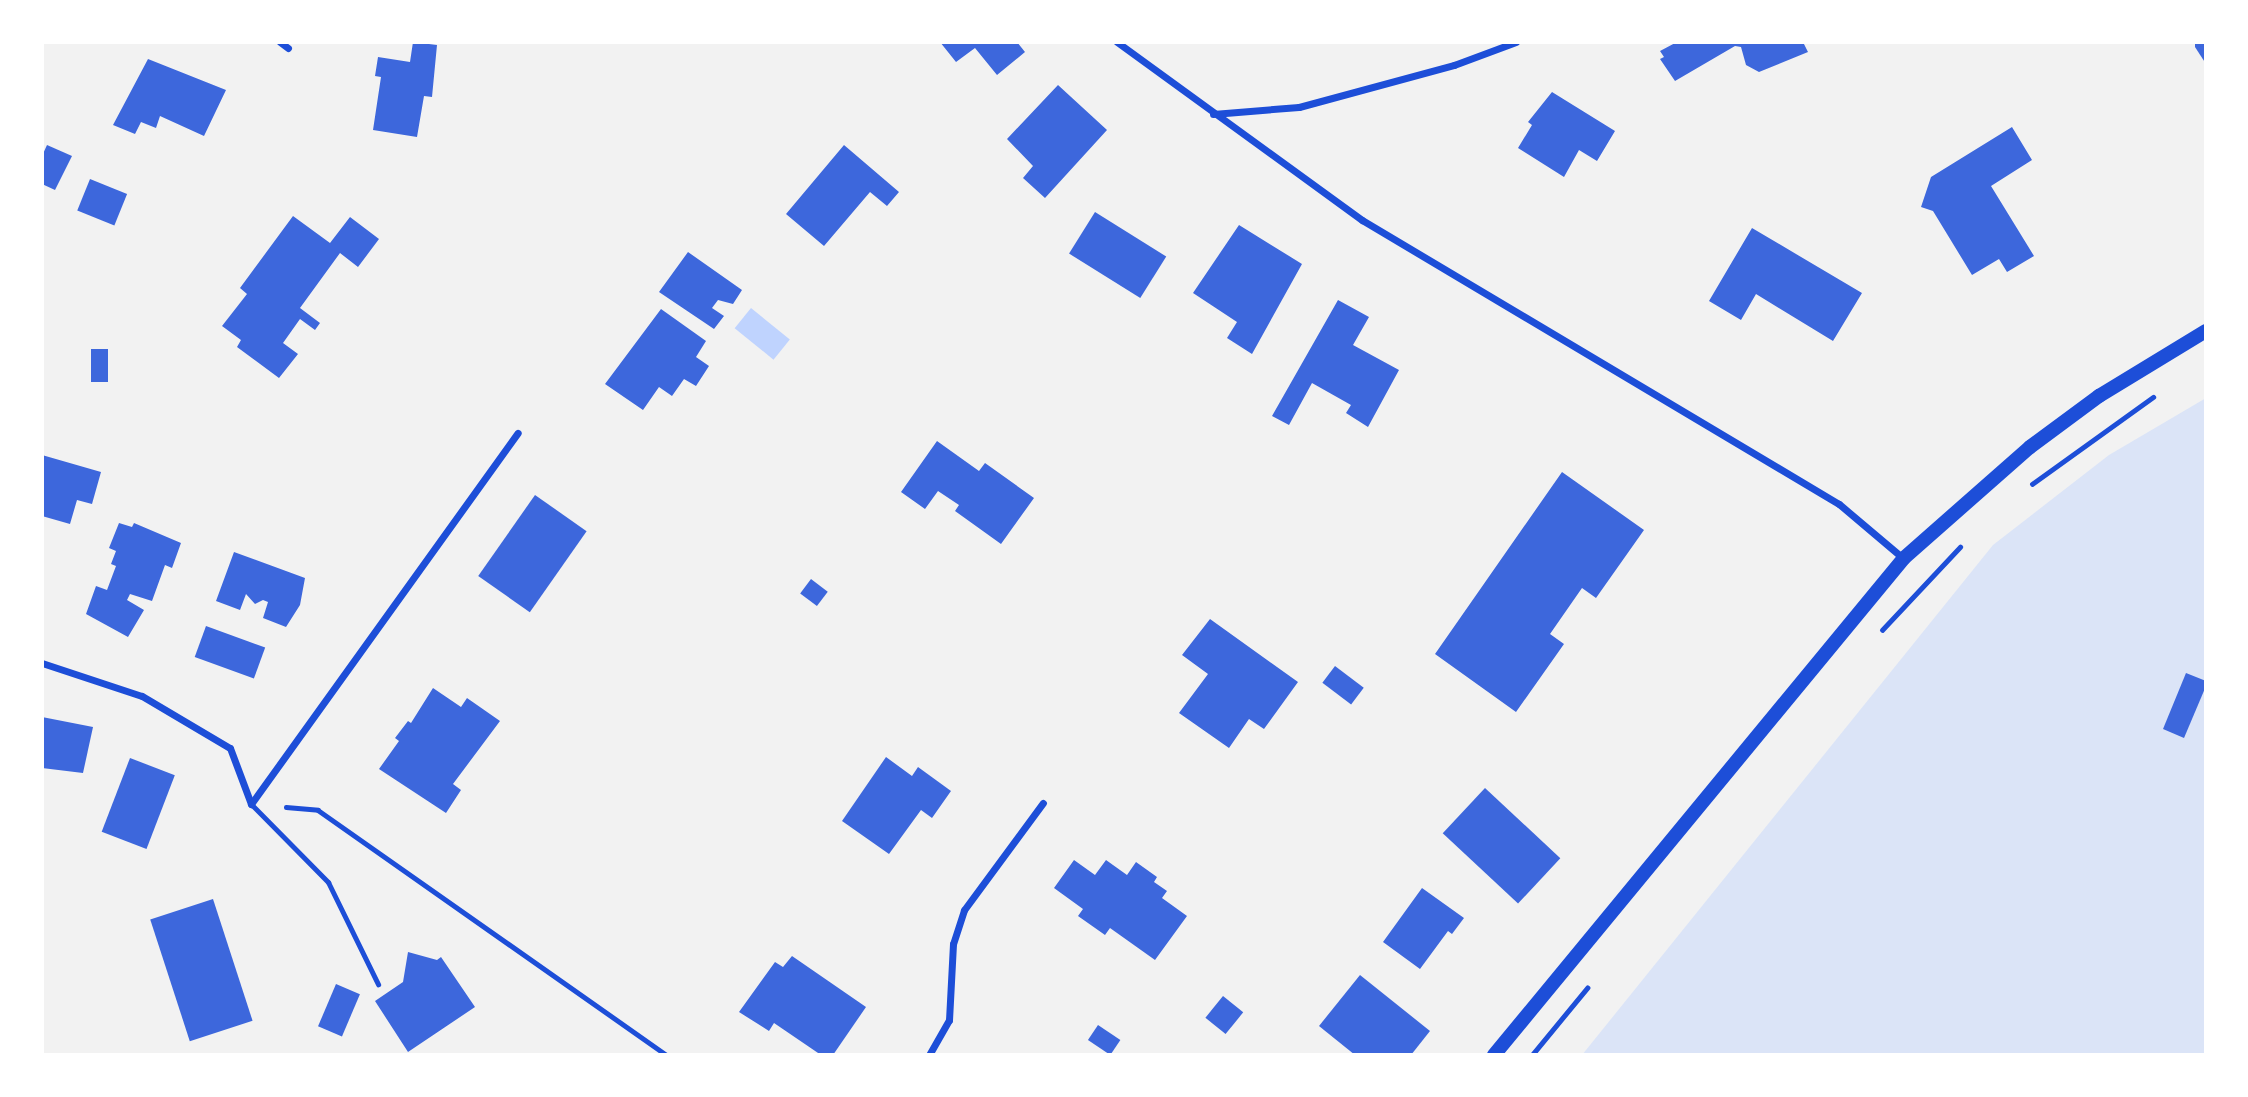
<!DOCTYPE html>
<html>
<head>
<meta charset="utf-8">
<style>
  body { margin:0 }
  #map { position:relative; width:2248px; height:1097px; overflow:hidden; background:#f2f2f2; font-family:"Titillium Web",sans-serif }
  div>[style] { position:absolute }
  .green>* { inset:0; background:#dbe4f7 }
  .water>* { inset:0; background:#bfd3fe; transform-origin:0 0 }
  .building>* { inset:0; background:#3d67dc; transform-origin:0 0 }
  .path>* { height:4.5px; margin:-2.25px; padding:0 2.25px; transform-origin:2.25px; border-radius:2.25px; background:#1d4ed8 }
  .service>* { height:5px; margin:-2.5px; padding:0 2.5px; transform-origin:2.5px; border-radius:2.5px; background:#1d4ed8 }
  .minor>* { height:7px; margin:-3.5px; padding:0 3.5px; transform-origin:3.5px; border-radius:3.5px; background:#1d4ed8 }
  .secondary>* { height:14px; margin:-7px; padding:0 7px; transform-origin:7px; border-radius:7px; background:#1d4ed8 }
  span { translate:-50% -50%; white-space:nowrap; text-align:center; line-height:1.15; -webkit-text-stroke:5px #fff; paint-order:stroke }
  .frame { position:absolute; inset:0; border:44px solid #fff; pointer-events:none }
</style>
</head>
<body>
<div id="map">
  <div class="green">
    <div style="clip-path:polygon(2206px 398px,2206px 1055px,1582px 1055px,1993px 545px,2109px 455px)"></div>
  </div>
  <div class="water">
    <div style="left:751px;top:308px;width:50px;height:26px;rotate:39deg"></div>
  </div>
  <div class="building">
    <div style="clip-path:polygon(413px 42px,437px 45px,432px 97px,424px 96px,417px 137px,373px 130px,381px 77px,375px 76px,378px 57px,410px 62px)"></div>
    <div style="clip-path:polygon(940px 42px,1017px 42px,1025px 52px,997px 75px,975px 48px,956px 62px)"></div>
    <div style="clip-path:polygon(1677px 42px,1803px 42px,1808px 52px,1759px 72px,1746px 65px,1741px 47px,1735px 46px,1675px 81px,1660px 59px,1664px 57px,1660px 51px)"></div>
    <div style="clip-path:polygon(2195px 42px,2206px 42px,2206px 64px,2195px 47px)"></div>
    <div style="clip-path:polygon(148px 59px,226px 90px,204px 136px,160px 116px,156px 128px,141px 122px,135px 134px,113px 125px)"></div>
    <div style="clip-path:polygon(1058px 85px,1107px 130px,1045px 198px,1023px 178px,1033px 166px,1007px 139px)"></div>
    <div style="clip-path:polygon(1552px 92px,1615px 131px,1597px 161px,1579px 150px,1564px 177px,1518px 148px,1532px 125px,1528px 122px)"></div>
    <div style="clip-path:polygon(2012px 127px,2032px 160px,1991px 186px,2034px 256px,2007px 272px,1999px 259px,1972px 275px,1933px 211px,1921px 207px,1931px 177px)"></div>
    <div style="clip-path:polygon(47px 145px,72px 156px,55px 190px,42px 184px,42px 156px)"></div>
    <div style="clip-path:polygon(844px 145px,899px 192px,887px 206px,870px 192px,824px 246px,786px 214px)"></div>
    <div style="left:90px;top:179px;width:40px;height:34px;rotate:22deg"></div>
    <div style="left:1095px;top:212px;width:84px;height:49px;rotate:32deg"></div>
    <div style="clip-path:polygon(293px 216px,330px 243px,350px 217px,379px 239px,358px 267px,340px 253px,300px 308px,320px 323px,315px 330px,300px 319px,283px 343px,298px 354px,279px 378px,237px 347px,241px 340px,222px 326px,247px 294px,240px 288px)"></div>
    <div style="clip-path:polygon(1239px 225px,1302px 264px,1252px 354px,1227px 338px,1237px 322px,1193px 293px)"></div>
    <div style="clip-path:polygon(1752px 228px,1862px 293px,1833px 341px,1756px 294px,1741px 320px,1709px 301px)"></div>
    <div style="clip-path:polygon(688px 252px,742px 290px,733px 304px,718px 300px,712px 308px,724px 316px,714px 329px,659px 292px)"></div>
    <div style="clip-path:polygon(1338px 300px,1369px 317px,1353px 345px,1399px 370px,1368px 427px,1346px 413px,1351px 405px,1312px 383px,1289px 425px,1272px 416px)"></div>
    <div style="clip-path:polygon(661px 309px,706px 341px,696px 357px,709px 366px,696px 386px,684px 379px,672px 396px,659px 387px,643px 410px,605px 384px)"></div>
    <div style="left:91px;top:349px;width:17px;height:33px"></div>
    <div style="clip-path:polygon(937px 441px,979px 471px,985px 463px,1034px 498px,1001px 544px,955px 511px,959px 505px,938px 491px,925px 509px,901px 492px)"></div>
    <div style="clip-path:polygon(42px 455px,101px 472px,92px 504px,77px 500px,70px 524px,42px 516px)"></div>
    <div style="clip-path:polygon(1562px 472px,1644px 530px,1596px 598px,1582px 588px,1550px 634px,1564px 644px,1516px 712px,1435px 654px)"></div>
    <div style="left:535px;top:495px;width:63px;height:99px;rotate:35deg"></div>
    <div style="clip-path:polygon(119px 523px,132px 527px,134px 523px,181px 543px,172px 568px,165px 565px,152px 601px,130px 594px,127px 600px,144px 610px,128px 637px,86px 614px,96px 586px,107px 590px,116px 566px,111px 564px,116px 551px,109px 548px)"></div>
    <div style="clip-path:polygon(234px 552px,305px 578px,300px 605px,286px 627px,263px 618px,268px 602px,263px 600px,255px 604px,246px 594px,240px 610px,216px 601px)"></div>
    <div style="left:811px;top:579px;width:21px;height:18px;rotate:37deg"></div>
    <div style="clip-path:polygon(1210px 619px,1298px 682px,1264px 729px,1249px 719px,1229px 748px,1179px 713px,1208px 674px,1182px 655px)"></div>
    <div style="left:206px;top:626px;width:63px;height:33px;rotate:20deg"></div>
    <div style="left:1335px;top:666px;width:36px;height:21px;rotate:37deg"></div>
    <div style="clip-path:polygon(2186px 673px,2206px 681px,2206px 686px,2184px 738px,2163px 729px)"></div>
    <div style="clip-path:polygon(433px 688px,461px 707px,467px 698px,500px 721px,453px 784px,461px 790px,446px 813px,379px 769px,399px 741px,395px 738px,408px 721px,411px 723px)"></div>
    <div style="clip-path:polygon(42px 717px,93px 727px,83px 773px,42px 768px)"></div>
    <div style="clip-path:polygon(886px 757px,912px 776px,918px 767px,951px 791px,932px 818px,921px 810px,889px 854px,842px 821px)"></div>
    <div style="left:130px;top:758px;width:48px;height:79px;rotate:21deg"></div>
    <div style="left:1485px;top:788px;width:103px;height:62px;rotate:43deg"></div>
    <div style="clip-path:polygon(1074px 860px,1095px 875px,1106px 860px,1127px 875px,1136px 862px,1157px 877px,1154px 882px,1167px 891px,1162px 898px,1187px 916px,1155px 960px,1110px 928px,1105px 935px,1078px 916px,1083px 909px,1054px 888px)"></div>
    <div style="clip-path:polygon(1422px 888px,1464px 918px,1452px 934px,1448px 931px,1420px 969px,1383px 942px)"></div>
    <div style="left:213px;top:899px;width:128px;height:66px;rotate:72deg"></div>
    <div style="clip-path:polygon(408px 952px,437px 960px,441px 957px,475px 1007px,408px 1052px,375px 1001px,403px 982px)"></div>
    <div style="clip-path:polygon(792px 956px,866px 1007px,833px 1055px,821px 1055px,774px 1023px,769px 1031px,739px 1012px,775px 962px,783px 967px)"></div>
    <div style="clip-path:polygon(1360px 975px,1430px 1031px,1411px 1055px,1355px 1055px,1319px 1026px)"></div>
    <div style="left:336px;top:984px;width:26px;height:46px;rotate:23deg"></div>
    <div style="left:1223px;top:996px;width:26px;height:28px;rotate:39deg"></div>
    <div style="left:1098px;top:1025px;width:27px;height:18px;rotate:34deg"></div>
  </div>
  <div class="path">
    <div style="left:2032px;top:484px;width:149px;rotate:-35.7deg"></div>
    <div style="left:1882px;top:630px;width:114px;rotate:-46.8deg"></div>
    <div style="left:286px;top:807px;width:32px;rotate:5deg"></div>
    <div style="left:318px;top:810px;width:426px;rotate:35.1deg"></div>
    <div style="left:1532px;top:1055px;width:87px;rotate:-50.6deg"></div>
  </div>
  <div class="service">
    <div style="left:251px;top:804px;width:110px;rotate:45.4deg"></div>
    <div style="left:328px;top:882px;width:114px;rotate:63.9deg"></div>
  </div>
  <div class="minor">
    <div style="left:280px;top:42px;width:10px;rotate:37deg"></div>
    <div style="left:1117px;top:42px;width:303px;rotate:36deg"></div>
    <div style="left:1362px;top:220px;width:555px;rotate:30.77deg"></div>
    <div style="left:1839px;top:504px;width:84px;rotate:40.2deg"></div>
    <div style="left:1213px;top:114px;width:86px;rotate:-4.7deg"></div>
    <div style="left:1299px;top:107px;width:161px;rotate:-15.2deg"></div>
    <div style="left:1454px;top:65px;width:66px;rotate:-20.4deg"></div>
    <div style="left:42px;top:663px;width:105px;rotate:18.3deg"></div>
    <div style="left:142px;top:696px;width:102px;rotate:30.6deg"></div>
    <div style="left:230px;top:748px;width:60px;rotate:69.4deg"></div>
    <div style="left:251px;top:804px;width:457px;rotate:-54.3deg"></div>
    <div style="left:929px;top:1055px;width:40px;rotate:-60.3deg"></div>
    <div style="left:949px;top:1020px;width:76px;rotate:-87deg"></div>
    <div style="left:953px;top:944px;width:36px;rotate:-72deg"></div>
    <div style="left:964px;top:910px;width:133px;rotate:-53.6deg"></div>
  </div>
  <div class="secondary">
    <div style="left:1494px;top:1055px;width:644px;rotate:-50.48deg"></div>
    <div style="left:1904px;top:558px;width:168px;rotate:-41.4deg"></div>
    <div style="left:2030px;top:447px;width:86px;rotate:-36.5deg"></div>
    <div style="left:2099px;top:396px;width:125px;rotate:-31.3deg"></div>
  </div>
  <div class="frame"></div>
</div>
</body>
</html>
